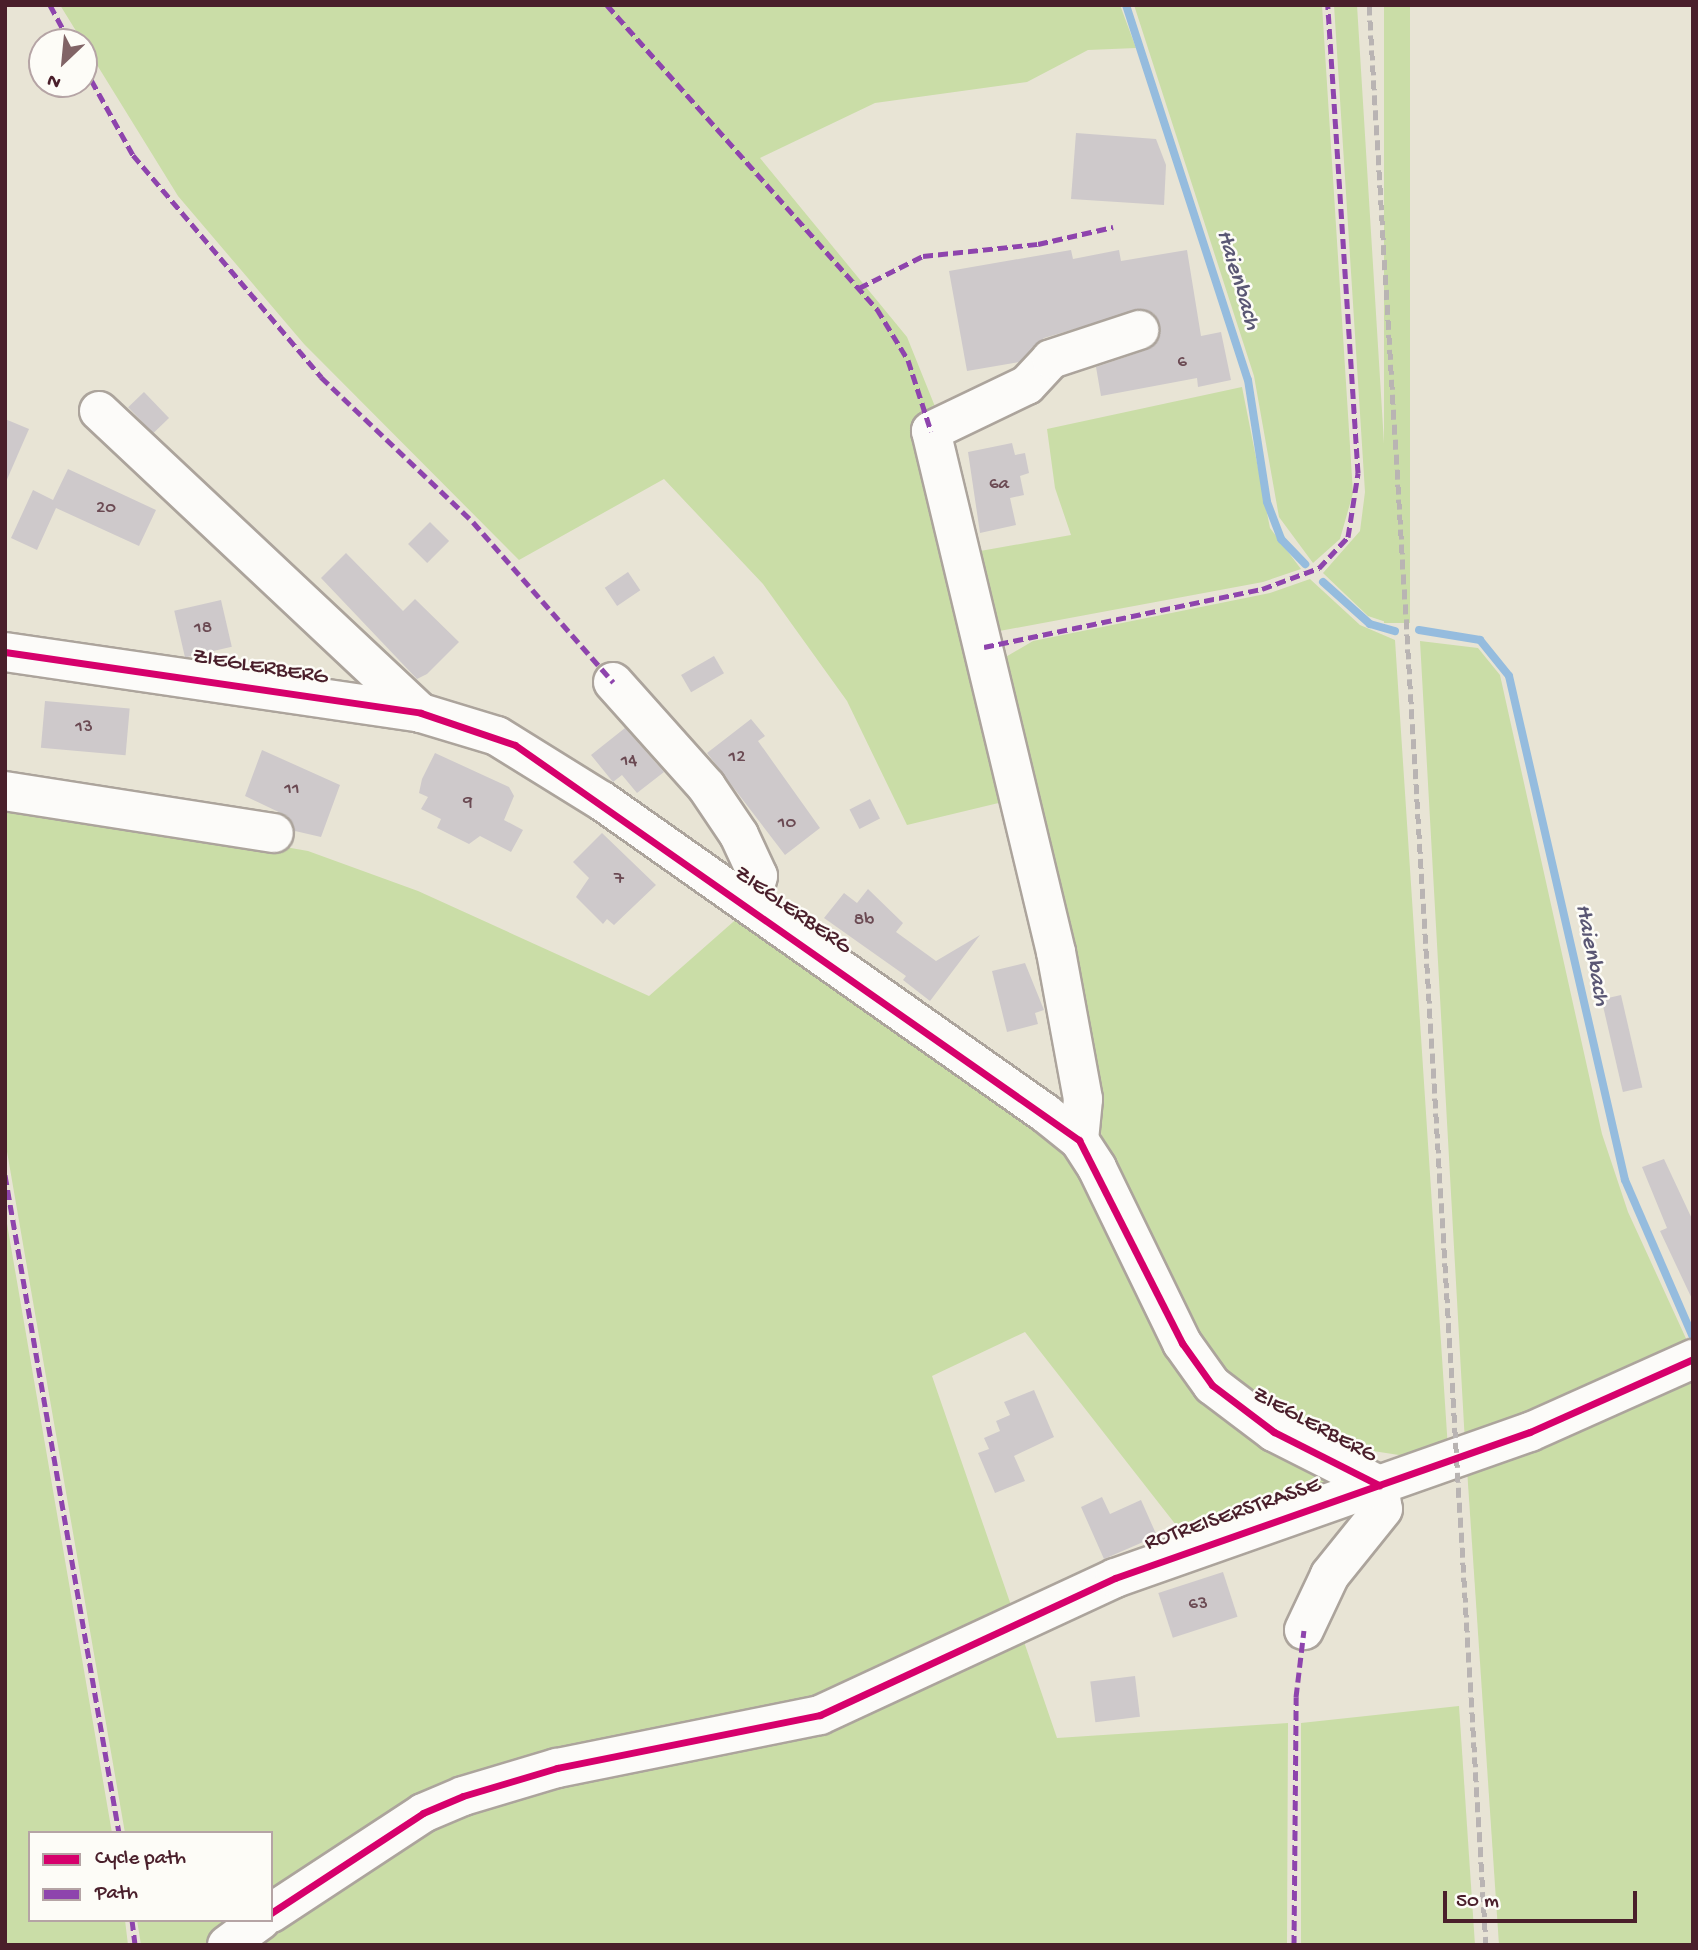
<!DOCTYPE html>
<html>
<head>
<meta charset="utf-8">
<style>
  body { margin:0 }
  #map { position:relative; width:1698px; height:1950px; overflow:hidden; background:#e8e4d5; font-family:"Gochi Hand",sans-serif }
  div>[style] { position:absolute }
  .green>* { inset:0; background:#cadda7; transform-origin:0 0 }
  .stream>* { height:8px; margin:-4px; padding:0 4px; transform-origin:4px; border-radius:4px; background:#95bcde }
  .building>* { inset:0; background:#cec9cb; transform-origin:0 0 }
  .roads { filter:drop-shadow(2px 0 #aca49c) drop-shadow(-2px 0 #aca49c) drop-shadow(0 2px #aca49c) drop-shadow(0 -2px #aca49c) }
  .minor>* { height:38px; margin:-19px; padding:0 19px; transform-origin:19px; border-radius:19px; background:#fcfbf9 }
  .rail>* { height:5px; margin-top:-2.5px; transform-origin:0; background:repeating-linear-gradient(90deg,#b9b4b3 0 10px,transparent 0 15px) }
  .quiet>* { height:5px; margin-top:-2.5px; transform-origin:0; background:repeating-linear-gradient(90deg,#8e44ad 0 10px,transparent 0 15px) }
  .cycleway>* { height:7px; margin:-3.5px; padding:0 3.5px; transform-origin:3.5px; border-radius:3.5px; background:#d6006c }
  span { translate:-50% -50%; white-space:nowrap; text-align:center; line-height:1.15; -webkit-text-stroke:5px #fdfcf7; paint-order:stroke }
  .number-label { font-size:19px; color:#6b4a53 }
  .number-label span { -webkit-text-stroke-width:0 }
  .street-label { font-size:23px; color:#4a1f2b }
  .water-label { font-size:24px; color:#5a5774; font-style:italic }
  .frame { position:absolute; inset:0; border:7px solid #4a1f2b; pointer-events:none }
  .legend { position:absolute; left:28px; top:1831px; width:245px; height:91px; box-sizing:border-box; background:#fdfcf7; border:2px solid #b5a4a5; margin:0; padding:9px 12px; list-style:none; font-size:21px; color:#4a1f2b }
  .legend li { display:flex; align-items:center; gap:14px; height:35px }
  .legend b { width:35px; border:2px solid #b5a4a5 }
  .north { position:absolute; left:28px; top:28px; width:70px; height:70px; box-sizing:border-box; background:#fdfcf7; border:2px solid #b5a4a5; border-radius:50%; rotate:206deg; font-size:19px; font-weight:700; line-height:28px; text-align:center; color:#4a1f2b }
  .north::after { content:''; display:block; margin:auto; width:24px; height:32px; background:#816466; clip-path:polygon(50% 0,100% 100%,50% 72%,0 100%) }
  .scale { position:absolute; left:1443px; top:1891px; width:194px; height:32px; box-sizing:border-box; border:4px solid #4a1f2b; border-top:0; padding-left:9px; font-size:21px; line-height:24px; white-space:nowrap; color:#4a1f2b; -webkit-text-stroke:5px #fdfcf7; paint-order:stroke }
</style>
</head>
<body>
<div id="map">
  <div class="green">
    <div style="clip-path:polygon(60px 5px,1120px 5px,1136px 48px,1088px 50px,1027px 82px,875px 103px,760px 158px,907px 337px,938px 414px,933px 405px,922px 423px,1011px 800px,907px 825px,847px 701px,763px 584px,664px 479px,519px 560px,304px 344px,178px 196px)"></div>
    <div style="clip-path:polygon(1134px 5px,1322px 5px,1353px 493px,1340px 539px,1313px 563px,1279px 517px,1254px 376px)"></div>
    <div style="clip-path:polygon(1334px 5px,1357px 5px,1395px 622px,1389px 623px,1368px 616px,1323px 573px,1360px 531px,1365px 492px)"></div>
    <div style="left:1384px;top:5px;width:26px;height:618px"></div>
    <div style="clip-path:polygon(1242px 387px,1270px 528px,1301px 569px,1263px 582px,994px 632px,969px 553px,1071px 535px,1055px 488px,1047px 429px)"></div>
    <div style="clip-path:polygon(1310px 579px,1360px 625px,1395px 640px,1448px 1449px,1412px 1457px,1334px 1445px,1223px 1381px,1107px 1160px,997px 662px,1033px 641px,1270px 593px)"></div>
    <div style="clip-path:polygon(1420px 641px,1478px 648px,1500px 675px,1602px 1134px,1628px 1212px,1689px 1345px,1465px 1443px)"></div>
    <div style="clip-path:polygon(5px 797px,308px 851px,418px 891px,649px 996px,741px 915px,993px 1092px,1071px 1157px,1165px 1334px,1331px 1481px,1329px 1487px,1183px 1534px,1025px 1332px,932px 1376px,1013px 1611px,848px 1691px,597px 1749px,271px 1900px,271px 1833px,125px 1833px,5px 1140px)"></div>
    <div style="clip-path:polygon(5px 1212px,112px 1833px,30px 1833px,30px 1920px,125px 1920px,128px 1945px,5px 1945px)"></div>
    <div style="clip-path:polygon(1693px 1372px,1693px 1945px,1499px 1945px,1467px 1469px)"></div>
    <div style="clip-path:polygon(1021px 1633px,1057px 1738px,1288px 1723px,1287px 1945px,245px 1945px,415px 1829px)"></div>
    <div style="clip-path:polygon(1459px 1706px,1475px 1945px,1301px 1945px,1301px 1723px)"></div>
    <div style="clip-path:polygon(137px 1920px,242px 1920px,207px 1945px,141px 1945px)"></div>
  </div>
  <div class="stream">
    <div style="left:1126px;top:5px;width:394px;rotate:72deg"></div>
    <div style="left:1248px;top:380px;width:123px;rotate:81.1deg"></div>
    <div style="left:1267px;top:502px;width:40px;rotate:69deg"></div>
    <div style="left:1281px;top:539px;width:35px;rotate:46deg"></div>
    <div style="left:1323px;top:582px;width:63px;rotate:41.8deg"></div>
    <div style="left:1370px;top:624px;width:26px;rotate:16deg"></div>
    <div style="left:1419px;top:630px;width:62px;rotate:9.3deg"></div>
    <div style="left:1480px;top:640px;width:46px;rotate:51.1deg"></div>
    <div style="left:1509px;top:676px;width:517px;rotate:77.04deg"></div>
    <div style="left:1625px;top:1180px;width:171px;rotate:66.6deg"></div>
  </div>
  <div class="building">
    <div style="clip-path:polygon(1076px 133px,1156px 139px,1166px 165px,1164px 205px,1071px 199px)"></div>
    <div style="clip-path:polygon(1071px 250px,1073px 259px,1119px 250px,1121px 261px,1187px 250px,1201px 336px,1221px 332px,1231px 380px,1198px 387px,1197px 378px,1101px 396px,1096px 367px,1146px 350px,1160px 335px,1154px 314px,1143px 309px,1044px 338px,1019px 362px,967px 371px,949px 271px)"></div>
    <div style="left:144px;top:392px;width:36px;height:22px;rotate:46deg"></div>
    <div style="clip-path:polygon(5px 419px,29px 429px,5px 484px)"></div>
    <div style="clip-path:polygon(1012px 443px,1015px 455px,1025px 453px,1029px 473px,1020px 476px,1024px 495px,1010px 498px,1016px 525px,980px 533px,968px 452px)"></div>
    <div style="clip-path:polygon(68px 469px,156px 510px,139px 546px,56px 508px,37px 550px,11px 538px,33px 490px,53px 500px)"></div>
    <div style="left:430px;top:522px;width:27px;height:31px;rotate:45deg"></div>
    <div style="clip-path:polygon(346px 553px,403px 611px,415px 599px,459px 642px,427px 674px,417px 679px,321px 578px)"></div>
    <div style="left:628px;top:572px;width:22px;height:28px;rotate:56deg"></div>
    <div style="left:221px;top:600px;width:48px;height:48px;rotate:77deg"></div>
    <div style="left:714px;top:656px;width:20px;height:38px;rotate:60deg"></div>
    <div style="left:45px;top:701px;width:85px;height:47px;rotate:5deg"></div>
    <div style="clip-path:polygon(751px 719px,765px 736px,758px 741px,820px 828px,785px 855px,707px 753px)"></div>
    <div style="clip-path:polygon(625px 728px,664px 772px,637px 793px,622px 775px,613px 782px,591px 755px)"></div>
    <div style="clip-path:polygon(262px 750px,340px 785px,321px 837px,295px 831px,287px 816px,245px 796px)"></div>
    <div style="clip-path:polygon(435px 753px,509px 787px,514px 796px,504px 820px,523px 830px,511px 852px,480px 836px,469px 844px,437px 828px,441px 819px,421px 809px,428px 797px,419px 793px,422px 779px)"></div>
    <div style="left:870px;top:799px;width:22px;height:23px;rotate:63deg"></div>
    <div style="clip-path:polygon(602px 833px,656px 885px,614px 925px,607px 919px,603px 924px,576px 897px,589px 878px,573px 862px)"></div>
    <div style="clip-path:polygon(868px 889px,903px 923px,896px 932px,936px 961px,980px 935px,930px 1001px,903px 980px,906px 976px,824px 918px,844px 893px,857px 903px)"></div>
    <div style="clip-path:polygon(1025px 963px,1044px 1010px,1035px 1013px,1038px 1024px,1007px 1032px,992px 971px)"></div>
    <div style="left:1621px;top:995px;width:95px;height:20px;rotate:77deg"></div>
    <div style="clip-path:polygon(1664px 1159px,1693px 1221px,1693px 1301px,1660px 1231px,1667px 1228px,1642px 1167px)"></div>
    <div style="clip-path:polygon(1034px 1390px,1054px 1437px,1014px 1456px,1025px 1481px,995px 1493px,978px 1453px,989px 1449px,984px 1438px,1000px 1431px,996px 1421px,1010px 1415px,1004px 1402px)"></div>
    <div style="clip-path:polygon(1102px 1497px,1110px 1514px,1141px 1500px,1157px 1536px,1104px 1559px,1081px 1507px)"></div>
    <div style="left:1223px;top:1572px;width:47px;height:68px;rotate:72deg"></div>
    <div style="left:1135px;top:1676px;width:41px;height:45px;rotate:83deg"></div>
  </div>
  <div class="roads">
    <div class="minor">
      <div style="left:99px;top:411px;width:441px;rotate:43.2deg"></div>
      <div style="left:5px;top:652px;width:420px;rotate:8.3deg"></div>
      <div style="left:421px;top:713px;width:79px;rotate:16.8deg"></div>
      <div style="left:497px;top:736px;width:123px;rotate:31.8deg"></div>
      <div style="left:602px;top:801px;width:542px;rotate:35.16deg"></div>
      <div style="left:1045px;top:1113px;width:43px;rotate:38.5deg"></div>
      <div style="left:1079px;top:1140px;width:33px;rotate:57deg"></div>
      <div style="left:1097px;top:1168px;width:195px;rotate:64.1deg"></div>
      <div style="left:1182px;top:1343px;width:52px;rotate:54.5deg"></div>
      <div style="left:1212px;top:1385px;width:78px;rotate:37.2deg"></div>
      <div style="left:1274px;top:1432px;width:118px;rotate:26.8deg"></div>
      <div style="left:1379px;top:1485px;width:24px;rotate:81deg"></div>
      <div style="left:1383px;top:1509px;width:85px;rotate:128.8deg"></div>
      <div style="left:1330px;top:1575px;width:61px;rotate:115.3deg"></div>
      <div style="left:613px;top:682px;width:140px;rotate:48.2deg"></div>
      <div style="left:706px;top:786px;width:59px;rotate:56deg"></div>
      <div style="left:739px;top:835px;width:45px;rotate:65.1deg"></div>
      <div style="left:758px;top:876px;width:30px;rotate:105deg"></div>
      <div style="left:5px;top:791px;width:272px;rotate:8.9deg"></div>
      <div style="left:1079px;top:1140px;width:41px;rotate:-84.4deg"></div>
      <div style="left:1083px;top:1099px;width:149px;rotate:-100.4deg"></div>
      <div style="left:1056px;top:952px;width:536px;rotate:-103.49deg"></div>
      <div style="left:931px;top:431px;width:106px;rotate:-25.6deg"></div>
      <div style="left:1027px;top:385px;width:35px;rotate:-47deg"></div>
      <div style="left:1051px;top:359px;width:93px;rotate:-18.2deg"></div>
      <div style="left:271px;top:1913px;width:182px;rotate:-33.3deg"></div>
      <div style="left:423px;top:1813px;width:43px;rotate:-23deg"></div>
      <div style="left:463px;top:1796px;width:98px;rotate:-16.6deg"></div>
      <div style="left:557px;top:1768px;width:268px;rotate:-11.4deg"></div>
      <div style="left:820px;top:1715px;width:325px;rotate:-24.9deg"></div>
      <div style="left:1115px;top:1578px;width:440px;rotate:-19.4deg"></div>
      <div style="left:1530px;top:1432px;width:179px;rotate:-24.1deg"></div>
      <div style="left:227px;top:1945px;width:42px;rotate:-36.3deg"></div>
    </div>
  </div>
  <div class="rail">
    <div style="left:1369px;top:5px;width:1944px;rotate:86.55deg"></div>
  </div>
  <div class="quiet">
    <div style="left:50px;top:5px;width:42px;rotate:61.6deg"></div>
    <div style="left:607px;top:5px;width:407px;rotate:48.4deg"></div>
    <div style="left:877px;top:309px;width:60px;rotate:58.7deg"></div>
    <div style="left:908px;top:360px;width:75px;rotate:72.1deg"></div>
    <div style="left:84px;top:67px;width:101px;rotate:60.9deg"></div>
    <div style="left:133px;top:155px;width:291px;rotate:49.7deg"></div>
    <div style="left:321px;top:377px;width:210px;rotate:43.6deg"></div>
    <div style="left:473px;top:522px;width:213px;rotate:48.8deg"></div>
    <div style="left:859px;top:288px;width:72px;rotate:-26.6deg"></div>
    <div style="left:923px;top:256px;width:116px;rotate:-6deg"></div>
    <div style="left:1038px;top:244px;width:77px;rotate:-12.8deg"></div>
    <div style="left:984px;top:647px;width:284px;rotate:-11.8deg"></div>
    <div style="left:1262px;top:589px;width:61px;rotate:-20.2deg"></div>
    <div style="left:1319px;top:568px;width:42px;rotate:-46.9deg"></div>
    <div style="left:1348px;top:537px;width:65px;rotate:-81.1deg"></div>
    <div style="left:1358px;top:473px;width:469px;rotate:-93.7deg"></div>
    <div style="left:5px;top:1175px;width:668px;rotate:80.17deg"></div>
    <div style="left:132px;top:1920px;width:25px;rotate:83deg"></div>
    <div style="left:1294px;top:1945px;width:248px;rotate:-89.5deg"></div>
    <div style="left:1296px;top:1697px;width:67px;rotate:-83.2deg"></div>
  </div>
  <div class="cycleway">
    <div style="left:5px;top:652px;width:420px;rotate:8.3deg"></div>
    <div style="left:421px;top:713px;width:99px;rotate:18.8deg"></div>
    <div style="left:515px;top:745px;width:689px;rotate:35.01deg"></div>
    <div style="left:1079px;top:1140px;width:228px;rotate:63.1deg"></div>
    <div style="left:1182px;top:1343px;width:52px;rotate:54.5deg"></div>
    <div style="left:1212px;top:1385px;width:78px;rotate:37.2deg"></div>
    <div style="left:1274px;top:1432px;width:118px;rotate:26.8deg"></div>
    <div style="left:271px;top:1913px;width:182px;rotate:-33.3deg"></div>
    <div style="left:423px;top:1813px;width:43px;rotate:-23deg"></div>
    <div style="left:463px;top:1796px;width:98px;rotate:-16.6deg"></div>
    <div style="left:557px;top:1768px;width:268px;rotate:-11.4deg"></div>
    <div style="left:820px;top:1715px;width:325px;rotate:-24.9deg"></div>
    <div style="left:1115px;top:1578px;width:440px;rotate:-19.4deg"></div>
    <div style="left:1530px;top:1432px;width:179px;rotate:-24.1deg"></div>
  </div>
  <div class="number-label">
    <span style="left:1182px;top:363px">6</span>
    <span style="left:999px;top:485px">6a</span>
    <span style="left:106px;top:509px">20</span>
    <span style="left:203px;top:629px">18</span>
    <span style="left:84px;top:728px">13</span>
    <span style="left:737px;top:758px">12</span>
    <span style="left:629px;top:762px">14</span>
    <span style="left:292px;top:790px">11</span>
    <span style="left:468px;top:803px">9</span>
    <span style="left:787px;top:824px">10</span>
    <span style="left:619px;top:880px">7</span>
    <span style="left:864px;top:921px">8b</span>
    <span style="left:1198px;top:1605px">63</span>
  </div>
  <div class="street-label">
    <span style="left:260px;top:668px;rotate:9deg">ZIEGLERBERG</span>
    <span style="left:792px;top:911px;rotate:35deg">ZIEGLERBERG</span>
    <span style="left:1314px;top:1426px;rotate:28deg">ZIEGLERBERG</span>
    <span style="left:1233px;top:1515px;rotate:-19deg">ROTREISERSTRASSE</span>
  </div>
  <div class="water-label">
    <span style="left:1237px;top:280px;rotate:73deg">Haienbach</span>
    <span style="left:1591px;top:955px;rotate:79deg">Haienbach</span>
  </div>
  <div class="frame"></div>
  <ul class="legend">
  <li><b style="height:9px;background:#d6006c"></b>Cycle path</li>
  <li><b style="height:9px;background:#8e44ad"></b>Path</li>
  </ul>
  <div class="north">N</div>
  <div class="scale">50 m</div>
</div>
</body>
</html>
